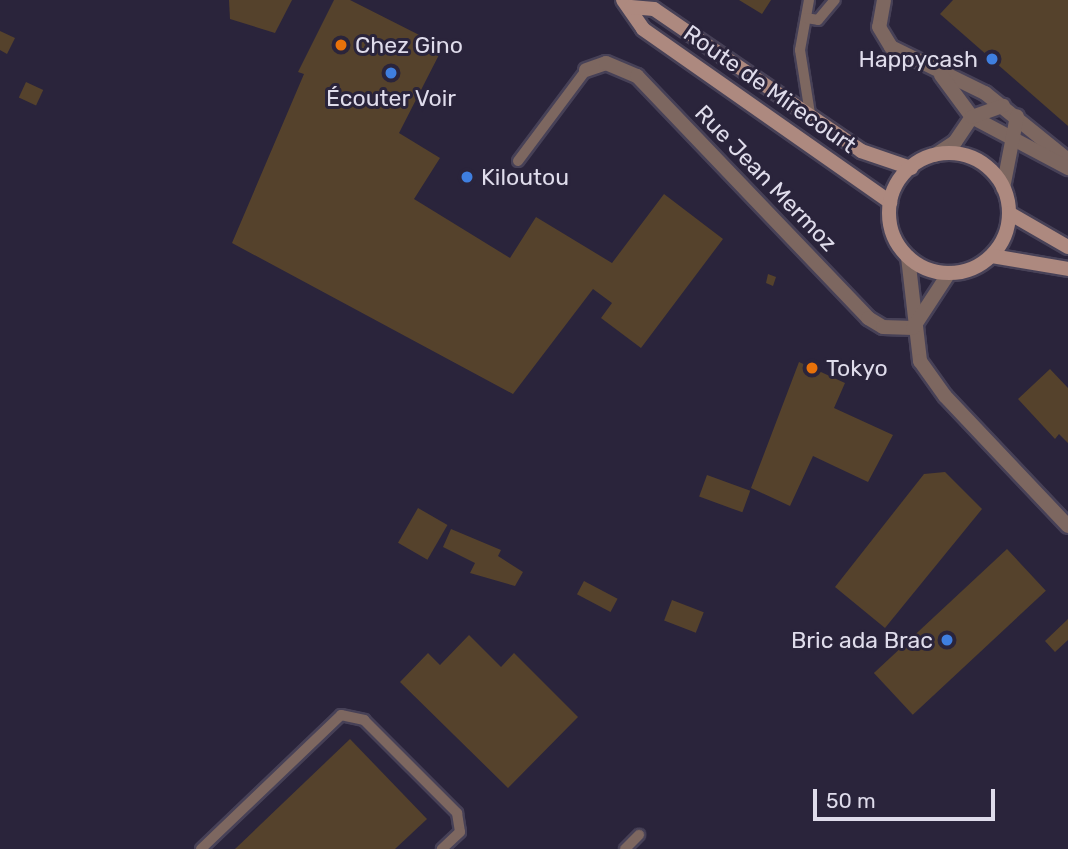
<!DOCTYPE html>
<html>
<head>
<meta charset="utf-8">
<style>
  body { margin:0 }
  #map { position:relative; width:1068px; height:849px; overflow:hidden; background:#2a243b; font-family:Rubik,sans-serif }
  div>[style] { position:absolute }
  .building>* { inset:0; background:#55422c; transform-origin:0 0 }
  .roads { filter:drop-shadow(2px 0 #474157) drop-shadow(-2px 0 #474157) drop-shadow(0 2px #474157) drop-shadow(0 -2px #474157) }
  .lane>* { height:10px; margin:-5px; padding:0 5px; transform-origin:5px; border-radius:5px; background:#7d6760 }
  .street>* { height:14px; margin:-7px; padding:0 7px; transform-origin:7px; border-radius:7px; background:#7d6760 }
  .secondary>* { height:14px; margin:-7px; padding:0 7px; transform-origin:7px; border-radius:7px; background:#ad897f }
  .secondary>.ring { margin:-7px; padding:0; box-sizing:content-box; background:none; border:14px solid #ad897f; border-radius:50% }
  .dots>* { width:19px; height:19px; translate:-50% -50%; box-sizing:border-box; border:4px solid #2a243b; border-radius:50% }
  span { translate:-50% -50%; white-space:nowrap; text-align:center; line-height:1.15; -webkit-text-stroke:6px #2a243b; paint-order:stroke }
  .poi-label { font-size:23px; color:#dfdceb }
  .left { translate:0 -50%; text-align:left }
  .right { translate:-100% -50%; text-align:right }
  .street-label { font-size:23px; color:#dfdceb }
  .scale { position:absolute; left:813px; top:789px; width:182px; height:32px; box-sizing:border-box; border:4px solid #dfdceb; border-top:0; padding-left:9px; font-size:21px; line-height:24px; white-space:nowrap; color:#dfdceb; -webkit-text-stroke:5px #2a243b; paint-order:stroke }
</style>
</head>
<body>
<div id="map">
  <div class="building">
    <div style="clip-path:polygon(229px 0,292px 0,275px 33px,230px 19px)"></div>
    <div style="clip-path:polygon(334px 0,350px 0,443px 47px,399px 133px,440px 158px,414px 199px,510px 258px,536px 217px,612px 263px,664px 194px,723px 239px,641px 348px,601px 318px,612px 303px,593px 289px,513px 394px,232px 243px,304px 74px,298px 72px)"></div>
    <div style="clip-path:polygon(739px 0,771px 0,762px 14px)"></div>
    <div style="clip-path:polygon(953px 0,1068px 0,1068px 126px,940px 14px)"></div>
    <div style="clip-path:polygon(0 31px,15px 38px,7px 54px,0 50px)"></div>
    <div style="left:26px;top:82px;width:19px;height:17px;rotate:25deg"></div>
    <div style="clip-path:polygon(768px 274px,776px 277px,773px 286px,766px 283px)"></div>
    <div style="clip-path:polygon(799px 362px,845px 383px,834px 408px,893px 435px,868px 482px,813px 456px,790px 506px,751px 488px)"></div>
    <div style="clip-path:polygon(1050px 369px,1068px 388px,1068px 443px,1059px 434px,1055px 439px,1018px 399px)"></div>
    <div style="clip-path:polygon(945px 472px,982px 509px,885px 628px,835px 587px,924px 474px)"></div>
    <div style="left:707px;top:475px;width:46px;height:23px;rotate:20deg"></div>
    <div style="left:418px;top:508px;width:34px;height:40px;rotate:30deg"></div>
    <div style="clip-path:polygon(451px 529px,501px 550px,498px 556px,523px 572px,515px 586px,470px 573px,475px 563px,443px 547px)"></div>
    <div style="left:1007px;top:549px;width:57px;height:182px;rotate:47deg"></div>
    <div style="left:584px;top:581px;width:38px;height:15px;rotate:28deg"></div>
    <div style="left:672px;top:600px;width:34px;height:22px;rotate:21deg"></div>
    <div style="clip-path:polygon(1068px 619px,1068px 640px,1055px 652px,1045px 641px)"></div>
    <div style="clip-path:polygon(469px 635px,501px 667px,514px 653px,578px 717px,508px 788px,400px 682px,428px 653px,440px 665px)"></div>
    <div style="clip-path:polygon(350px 739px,427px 819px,395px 849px,235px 849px)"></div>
  </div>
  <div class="roads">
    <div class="lane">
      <div style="left:809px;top:0;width:51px;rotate:100.2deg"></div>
      <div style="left:800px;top:50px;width:71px;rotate:81.1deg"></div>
      <div style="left:806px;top:18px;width:12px;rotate:9deg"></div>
      <div style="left:818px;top:20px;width:26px;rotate:-50deg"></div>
      <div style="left:518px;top:161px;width:114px;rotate:-53.2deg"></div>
      <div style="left:201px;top:849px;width:194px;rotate:-43.7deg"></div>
      <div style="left:341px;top:715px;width:24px;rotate:12deg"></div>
      <div style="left:364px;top:720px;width:132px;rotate:45deg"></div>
      <div style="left:457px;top:813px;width:19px;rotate:81deg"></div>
      <div style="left:460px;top:832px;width:25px;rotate:137deg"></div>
      <div style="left:625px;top:849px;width:20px;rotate:-45deg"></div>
    </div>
    <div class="street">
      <div style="left:884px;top:0;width:27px;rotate:100deg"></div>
      <div style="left:879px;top:27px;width:23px;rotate:59deg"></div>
      <div style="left:891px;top:47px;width:105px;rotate:26.1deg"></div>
      <div style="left:985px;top:93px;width:107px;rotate:38.9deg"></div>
      <div style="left:586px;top:70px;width:21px;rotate:-19deg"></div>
      <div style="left:606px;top:63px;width:34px;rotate:23deg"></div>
      <div style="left:637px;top:76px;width:335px;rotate:46.3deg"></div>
      <div style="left:868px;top:318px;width:17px;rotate:31deg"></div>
      <div style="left:883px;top:327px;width:30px;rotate:2deg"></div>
      <div style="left:941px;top:75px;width:52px;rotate:53.6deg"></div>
      <div style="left:972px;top:117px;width:109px;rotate:28deg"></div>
      <div style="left:935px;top:155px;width:24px;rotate:-33deg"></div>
      <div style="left:955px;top:142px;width:30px;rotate:-56deg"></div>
      <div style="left:972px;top:117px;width:33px;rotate:-20deg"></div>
      <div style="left:1003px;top:188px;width:73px;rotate:-79deg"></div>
      <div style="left:908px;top:257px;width:105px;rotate:83.4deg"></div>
      <div style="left:920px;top:361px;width:43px;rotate:54.5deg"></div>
      <div style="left:945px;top:396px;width:179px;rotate:46.6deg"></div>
      <div style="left:913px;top:328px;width:66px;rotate:-56.8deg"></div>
    </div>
    <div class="secondary">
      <div style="left:623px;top:0;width:35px;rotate:55deg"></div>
      <div style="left:643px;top:29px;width:302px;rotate:35deg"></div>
      <div style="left:631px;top:7px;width:23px;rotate:5deg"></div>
      <div style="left:654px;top:9px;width:251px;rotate:34.4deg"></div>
      <div style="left:861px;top:151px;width:53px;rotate:18.8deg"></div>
      <div class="ring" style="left:889px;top:153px;width:106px;height:106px"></div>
      <div style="left:1009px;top:213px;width:68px;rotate:30deg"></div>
      <div style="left:992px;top:256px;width:77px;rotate:9.7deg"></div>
    </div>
  </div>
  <div class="dots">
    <div style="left:341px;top:45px;background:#e8710a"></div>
    <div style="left:992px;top:59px;background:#3f7fe0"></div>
    <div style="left:391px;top:73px;background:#3f7fe0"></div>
    <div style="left:467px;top:177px;background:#3f7fe0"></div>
    <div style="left:812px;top:368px;background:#e8710a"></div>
    <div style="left:947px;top:640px;background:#3f7fe0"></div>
  </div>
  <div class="poi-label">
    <span class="left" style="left:355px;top:45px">Chez Gino</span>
    <span class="right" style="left:978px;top:59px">Happycash</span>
    <span style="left:391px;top:98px">Écouter Voir</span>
    <span class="left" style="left:481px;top:177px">Kiloutou</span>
    <span class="left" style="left:826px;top:368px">Tokyo</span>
    <span class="right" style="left:933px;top:640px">Bric ada Brac</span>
  </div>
  <div class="street-label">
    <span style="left:770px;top:89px;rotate:35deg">Route de Mirecourt</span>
    <span style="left:766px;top:178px;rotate:46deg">Rue Jean Mermoz</span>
  </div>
  <div class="scale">50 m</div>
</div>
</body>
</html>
